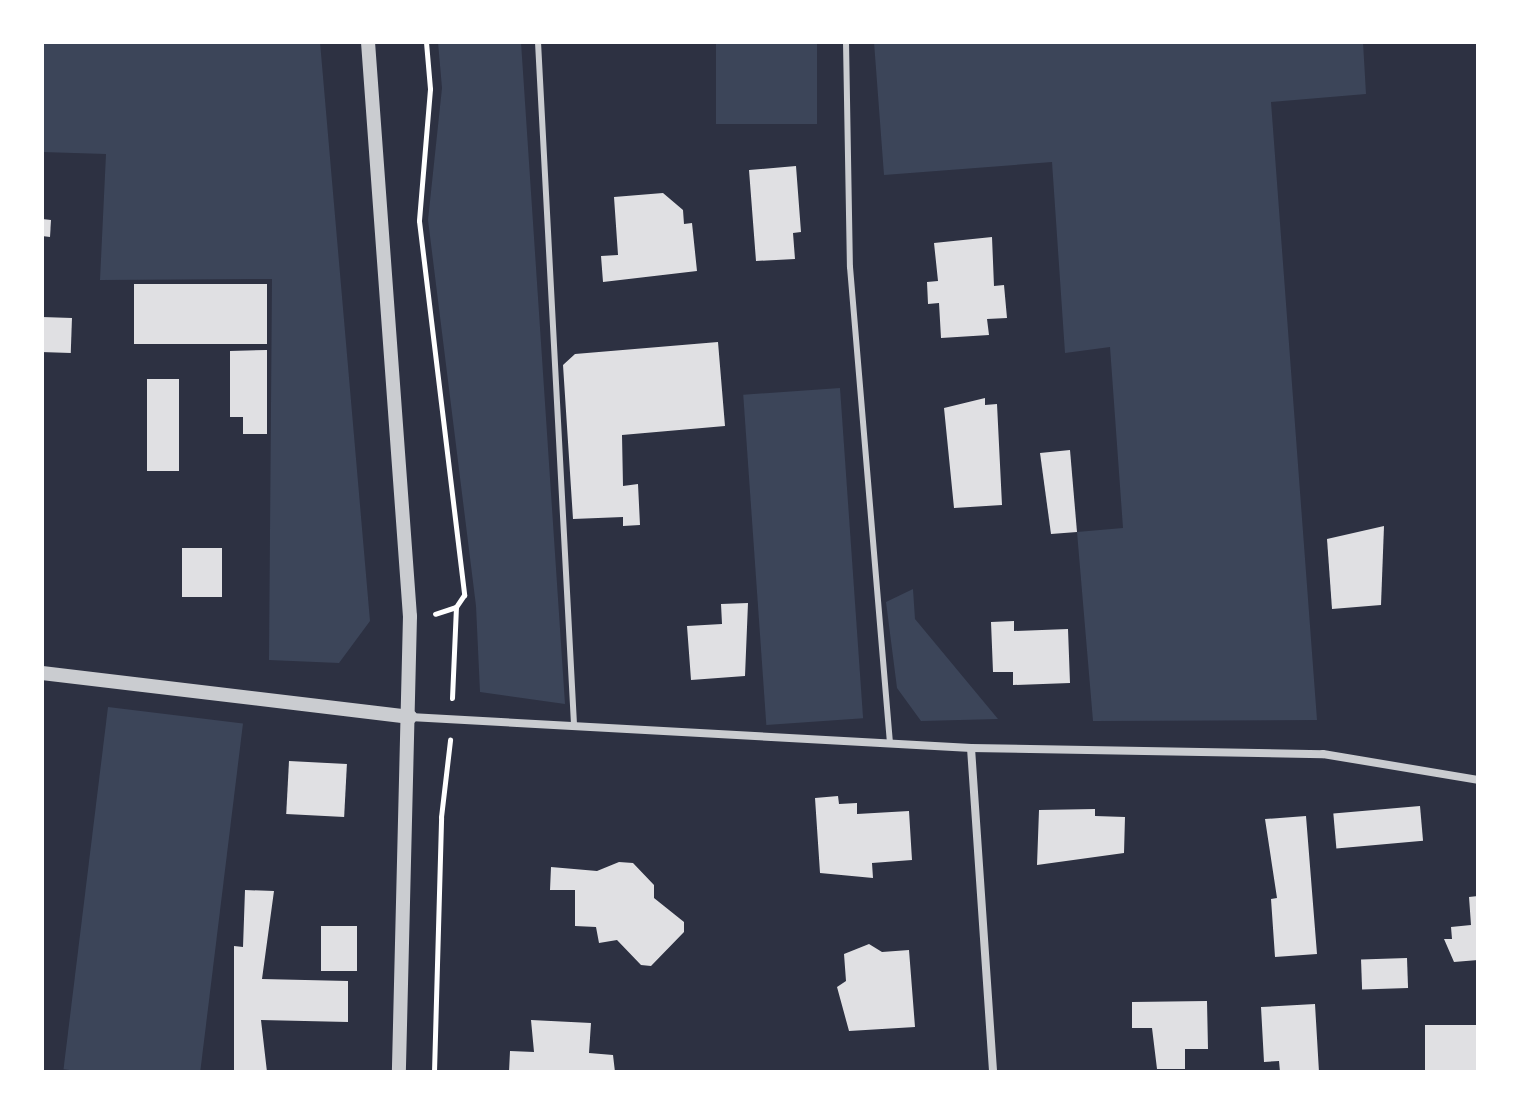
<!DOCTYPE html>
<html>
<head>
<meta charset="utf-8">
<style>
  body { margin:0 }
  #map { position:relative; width:1520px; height:1114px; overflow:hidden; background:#2d3142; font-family:Montserrat,sans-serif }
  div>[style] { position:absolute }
  .green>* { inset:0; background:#3c4559; transform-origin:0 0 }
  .building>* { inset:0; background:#e0e0e3; transform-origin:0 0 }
  .path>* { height:5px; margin:-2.5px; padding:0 2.5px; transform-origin:2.5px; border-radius:2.5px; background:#fff }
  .service>* { height:6px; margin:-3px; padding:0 3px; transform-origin:3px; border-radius:3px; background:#caccd0 }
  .minor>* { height:8px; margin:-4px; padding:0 4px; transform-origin:4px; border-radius:4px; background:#caccd0 }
  .tertiary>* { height:14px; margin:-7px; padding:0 7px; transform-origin:7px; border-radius:7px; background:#caccd0 }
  span { translate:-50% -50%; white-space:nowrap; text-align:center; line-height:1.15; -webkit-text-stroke:6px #fff; paint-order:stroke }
  .frame { position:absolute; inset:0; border:44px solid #fff; pointer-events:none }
</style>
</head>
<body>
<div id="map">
  <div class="green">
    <div style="clip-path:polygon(42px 42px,320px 42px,370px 621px,339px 663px,269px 660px,272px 279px,100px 280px,106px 154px,42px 152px)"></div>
    <div style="clip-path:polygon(438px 42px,521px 42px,565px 704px,480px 692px,476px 606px,428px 220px,442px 88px)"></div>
    <div style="left:716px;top:42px;width:101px;height:82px"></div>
    <div style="clip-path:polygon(874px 42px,1363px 42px,1366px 94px,1271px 102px,1317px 720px,1093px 721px,1077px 532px,1123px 528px,1110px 347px,1065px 353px,1052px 162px,884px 175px)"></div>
    <div style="left:840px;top:388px;width:331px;height:97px;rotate:86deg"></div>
    <div style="clip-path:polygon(913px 589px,915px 619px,998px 719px,921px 721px,897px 688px,886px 602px)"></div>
    <div style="left:108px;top:707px;width:136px;height:365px;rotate:7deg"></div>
  </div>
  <div class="building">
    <div style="clip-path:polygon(796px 166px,801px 232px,793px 233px,795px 259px,756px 261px,749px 170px)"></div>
    <div style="clip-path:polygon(663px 193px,683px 210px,684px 224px,692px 223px,697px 271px,603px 282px,601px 256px,618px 255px,614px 197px)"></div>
    <div style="clip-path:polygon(42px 219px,51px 220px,50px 237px,42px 236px)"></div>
    <div style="clip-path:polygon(992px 237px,994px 286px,1004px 285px,1007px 318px,987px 319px,989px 335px,941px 338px,939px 303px,928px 304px,927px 282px,938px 281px,934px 243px)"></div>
    <div style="left:134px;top:284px;width:133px;height:60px"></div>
    <div style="left:42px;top:317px;width:30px;height:35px;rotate:2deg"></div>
    <div style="clip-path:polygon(718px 342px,725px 426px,622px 435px,623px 486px,638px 484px,640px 525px,623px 526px,623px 517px,573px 519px,563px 365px,575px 354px)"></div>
    <div style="clip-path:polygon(267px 350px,267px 434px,243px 434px,243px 417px,230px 417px,230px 351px)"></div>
    <div style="left:147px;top:379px;width:32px;height:92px"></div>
    <div style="clip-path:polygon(985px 398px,985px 405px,997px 404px,1002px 505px,954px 508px,944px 408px)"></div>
    <div style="clip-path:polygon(1070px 450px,1077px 532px,1051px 534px,1040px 453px)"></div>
    <div style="clip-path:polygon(1384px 526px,1381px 605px,1332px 609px,1327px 539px)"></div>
    <div style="left:182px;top:548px;width:40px;height:49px"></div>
    <div style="clip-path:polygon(748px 603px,745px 676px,691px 680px,687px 626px,722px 624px,721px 604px)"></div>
    <div style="clip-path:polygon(1014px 621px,1014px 631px,1068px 629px,1070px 683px,1013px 685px,1013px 672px,993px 672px,991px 622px)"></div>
    <div style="left:289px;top:761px;width:58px;height:53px;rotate:3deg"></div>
    <div style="clip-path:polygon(838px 796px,839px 804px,857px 803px,857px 814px,909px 811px,912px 860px,872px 863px,873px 878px,820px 873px,815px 798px)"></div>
    <div style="left:1420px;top:806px;width:35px;height:87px;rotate:85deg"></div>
    <div style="clip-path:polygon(1095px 809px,1095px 816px,1125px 817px,1124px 853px,1037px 865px,1039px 810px)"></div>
    <div style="clip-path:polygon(1306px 816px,1317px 954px,1275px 957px,1271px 899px,1277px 898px,1265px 819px)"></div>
    <div style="clip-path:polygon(619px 862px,633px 863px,654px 885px,654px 898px,684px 922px,684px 932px,651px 966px,641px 965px,617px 940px,599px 943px,596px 927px,575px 926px,575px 890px,550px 890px,551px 867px,597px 871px)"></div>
    <div style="clip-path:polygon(245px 890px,274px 891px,262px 979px,348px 981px,348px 1022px,261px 1020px,267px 1072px,234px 1072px,234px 946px,243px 947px)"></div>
    <div style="clip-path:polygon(1478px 896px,1478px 960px,1454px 962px,1444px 939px,1452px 939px,1451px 927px,1471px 925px,1469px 897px)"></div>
    <div style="left:321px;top:926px;width:36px;height:45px"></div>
    <div style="clip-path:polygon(869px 944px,882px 952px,909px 950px,915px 1027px,849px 1031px,837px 987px,846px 981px,844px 954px)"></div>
    <div style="left:1407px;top:958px;width:30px;height:46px;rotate:88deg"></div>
    <div style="clip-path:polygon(1207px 1001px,1208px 1049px,1185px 1049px,1185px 1069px,1157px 1069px,1152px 1028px,1132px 1028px,1132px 1002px)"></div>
    <div style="clip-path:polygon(1315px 1004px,1319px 1072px,1280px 1072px,1279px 1061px,1264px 1062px,1261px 1007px)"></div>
    <div style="clip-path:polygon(531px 1020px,591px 1023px,589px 1053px,613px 1055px,615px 1072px,509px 1072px,510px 1051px,534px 1052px)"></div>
    <div style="left:1478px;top:1025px;width:47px;height:53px;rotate:90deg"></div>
  </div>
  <div class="path">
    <div style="left:426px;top:42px;width:47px;rotate:85.1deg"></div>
    <div style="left:430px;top:89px;width:132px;rotate:94.8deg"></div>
    <div style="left:419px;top:221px;width:377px;rotate:83.1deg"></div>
    <div style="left:464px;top:595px;width:14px;rotate:124deg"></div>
    <div style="left:456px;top:607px;width:22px;rotate:162deg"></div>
    <div style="left:452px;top:698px;width:91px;rotate:-87.5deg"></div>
    <div style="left:434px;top:1072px;width:255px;rotate:-88.4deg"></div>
    <div style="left:441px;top:817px;width:78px;rotate:-83.3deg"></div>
  </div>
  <div class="service">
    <div style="left:538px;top:42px;width:683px;rotate:86.98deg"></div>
    <div style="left:846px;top:42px;width:225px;rotate:89deg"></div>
    <div style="left:850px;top:267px;width:478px;rotate:85.2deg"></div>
  </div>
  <div class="minor">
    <div style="left:410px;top:717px;width:562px;rotate:3.16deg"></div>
    <div style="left:971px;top:748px;width:352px;rotate:1deg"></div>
    <div style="left:1323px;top:754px;width:157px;rotate:9.5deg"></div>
    <div style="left:971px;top:748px;width:325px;rotate:86.1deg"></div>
  </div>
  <div class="tertiary">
    <div style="left:368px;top:42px;width:576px;rotate:85.82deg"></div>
    <div style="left:410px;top:616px;width:456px;rotate:91.4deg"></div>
    <div style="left:42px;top:673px;width:371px;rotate:6.8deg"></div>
  </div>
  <div class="frame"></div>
</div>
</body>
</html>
